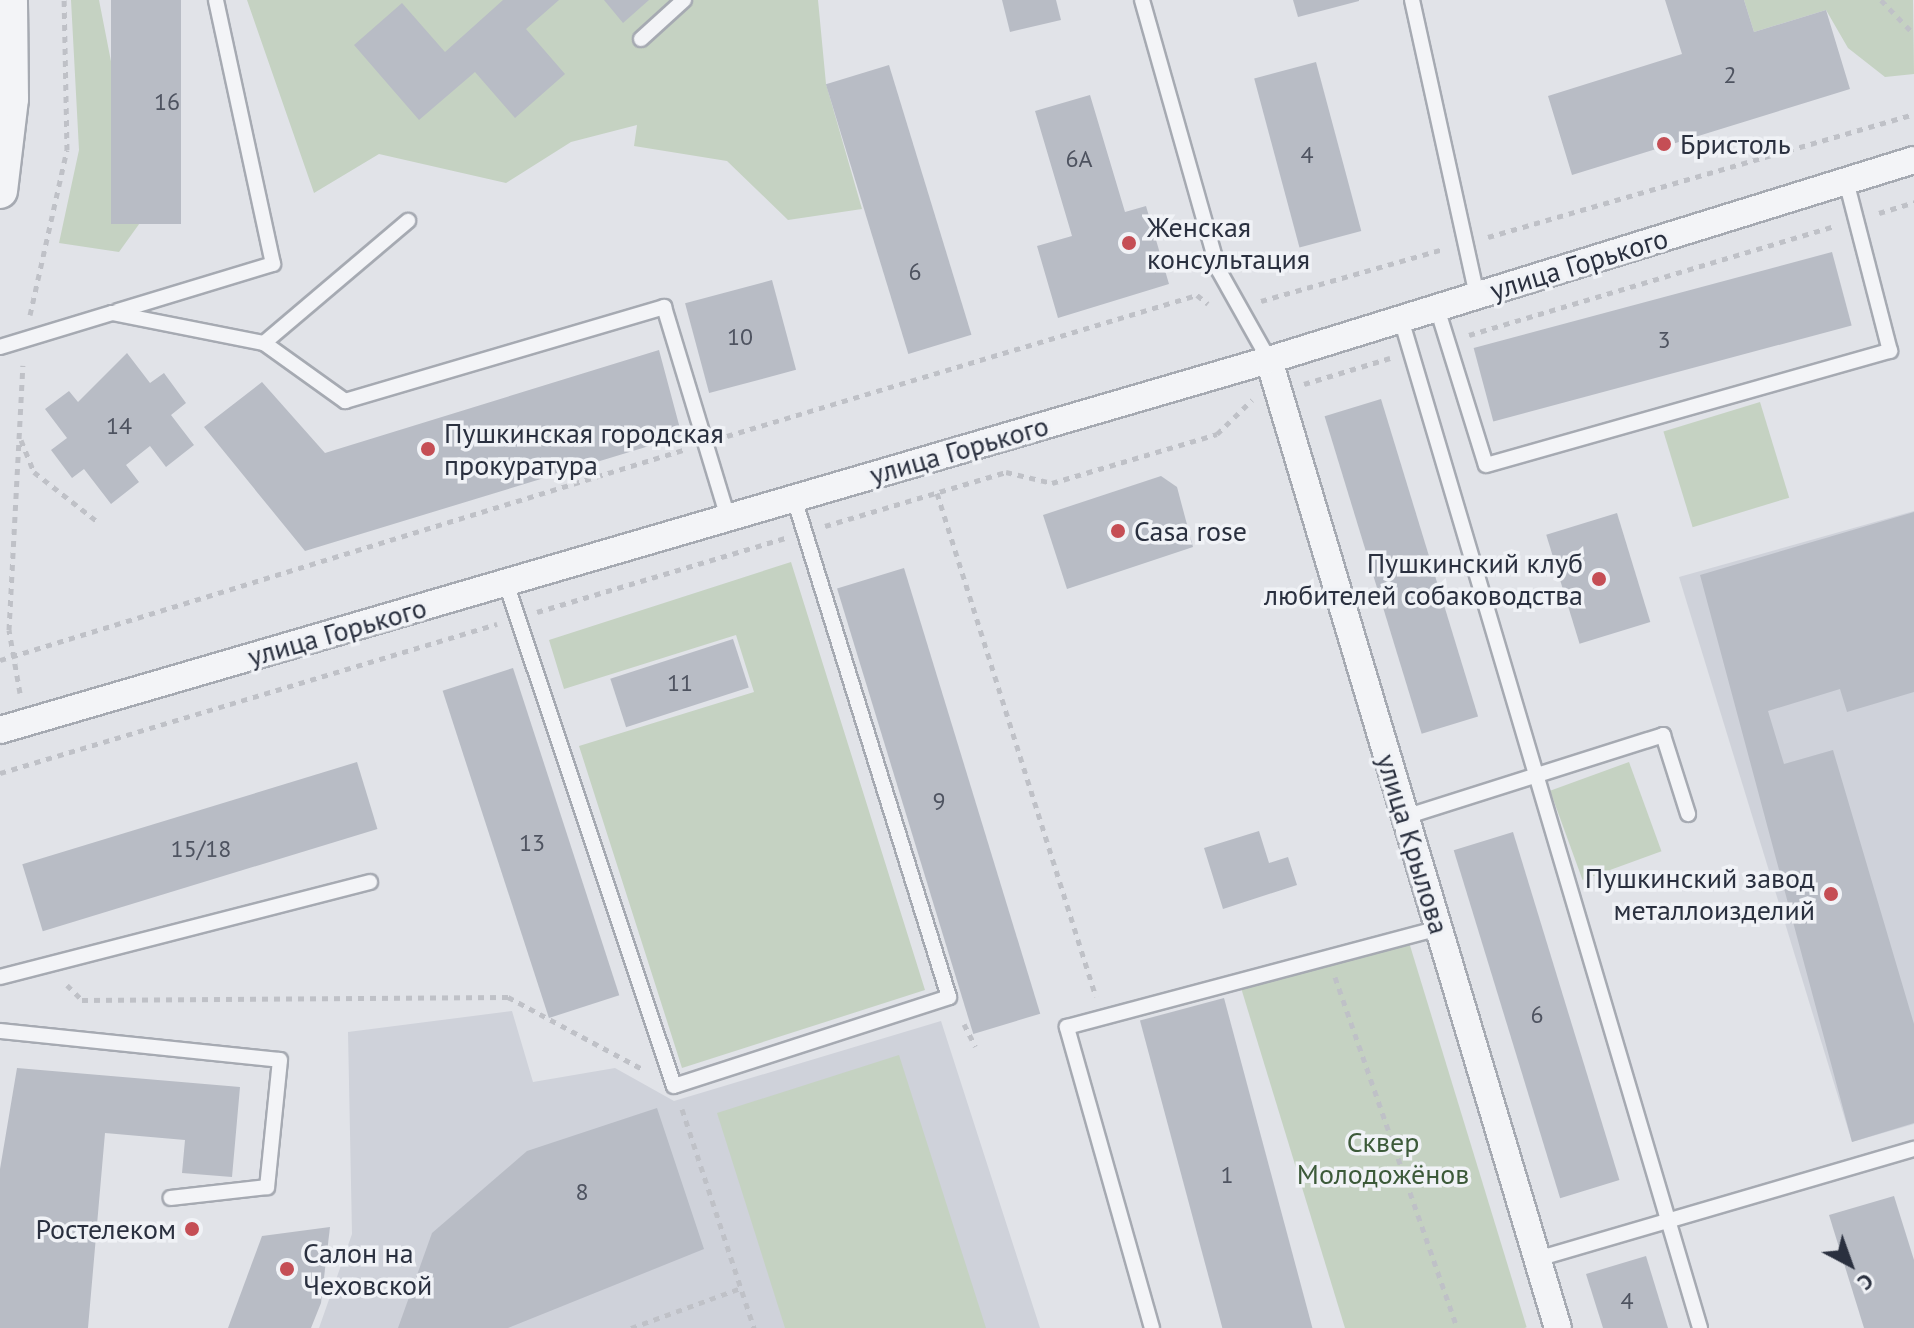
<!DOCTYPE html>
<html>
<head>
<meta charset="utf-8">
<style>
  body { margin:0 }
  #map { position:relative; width:1914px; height:1328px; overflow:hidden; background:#e1e3e8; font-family:"PT Sans",sans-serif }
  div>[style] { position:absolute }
  .built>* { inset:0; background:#cfd2da }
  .green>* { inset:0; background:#c5d2c2; transform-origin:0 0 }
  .building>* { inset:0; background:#b8bcc5; transform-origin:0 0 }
  .path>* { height:5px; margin-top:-2.5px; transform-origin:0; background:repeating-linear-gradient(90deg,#bfc1c7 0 6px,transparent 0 12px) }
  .roads { filter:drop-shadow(2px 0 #a6aab2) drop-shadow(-2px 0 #a6aab2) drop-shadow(0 2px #a6aab2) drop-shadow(0 -2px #a6aab2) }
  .service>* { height:14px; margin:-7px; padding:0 7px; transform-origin:7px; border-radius:7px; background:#f3f4f7 }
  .minor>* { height:26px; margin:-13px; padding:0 13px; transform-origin:13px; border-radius:13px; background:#f3f4f7 }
  .tertiary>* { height:34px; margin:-17px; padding:0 17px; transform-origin:17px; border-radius:17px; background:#f3f4f7 }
  .dots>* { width:22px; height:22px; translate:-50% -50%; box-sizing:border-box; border:4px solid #f0f2f6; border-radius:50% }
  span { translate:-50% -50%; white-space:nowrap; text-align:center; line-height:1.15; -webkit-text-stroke:7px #f0f2f6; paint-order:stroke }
  .number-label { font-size:24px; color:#4e5360 }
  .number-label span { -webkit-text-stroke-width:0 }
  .poi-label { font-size:28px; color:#2a303f }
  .left { translate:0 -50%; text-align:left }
  .right { translate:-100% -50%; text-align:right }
  .street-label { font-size:28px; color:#2a303f }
  .park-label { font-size:28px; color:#3c5a39 }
  .north { position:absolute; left:1810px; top:1224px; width:80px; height:80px; -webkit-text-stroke:6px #f0f2f6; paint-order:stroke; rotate:139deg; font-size:22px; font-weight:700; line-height:32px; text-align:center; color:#2a303f }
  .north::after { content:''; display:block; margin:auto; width:28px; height:36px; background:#2a303f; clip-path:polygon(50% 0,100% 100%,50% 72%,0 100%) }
</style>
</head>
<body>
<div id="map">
  <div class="built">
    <div style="clip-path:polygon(1914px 511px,1914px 1124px,1852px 1142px,1679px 577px)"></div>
    <div style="clip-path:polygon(512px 1011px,533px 1082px,615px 1068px,674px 1101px,941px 1021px,1040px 1328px,319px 1328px,352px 1234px,348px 1032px)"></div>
  </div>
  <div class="green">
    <div style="clip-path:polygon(71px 0,99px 0,142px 220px,119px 252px,59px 243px,79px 150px)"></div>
    <div style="clip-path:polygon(247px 0,818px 0,826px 84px,862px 209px,788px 220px,727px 161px,634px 146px,637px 125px,571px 142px,506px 183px,379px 154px,314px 193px)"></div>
    <div style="clip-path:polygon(1744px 0,1913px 0,1914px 74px,1885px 77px,1848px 48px,1826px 10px,1754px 32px)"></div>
    <div style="left:1760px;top:402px;width:100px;height:101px;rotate:73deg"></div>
    <div style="clip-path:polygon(791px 562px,925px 990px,682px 1068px,579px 746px,754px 692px,736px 635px,564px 689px,549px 640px)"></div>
    <div style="left:1629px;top:762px;width:95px;height:84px;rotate:70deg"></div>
    <div style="left:1408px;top:939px;width:406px;height:174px;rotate:73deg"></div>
    <div style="clip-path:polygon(899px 1055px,986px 1328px,785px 1328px,717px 1113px)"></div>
  </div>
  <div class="building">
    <div style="left:111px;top:0;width:70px;height:224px"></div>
    <div style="clip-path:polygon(503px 0,559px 0,526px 29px,565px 74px,515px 118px,475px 72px,419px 120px,354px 45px,402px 3px,445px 52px)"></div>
    <div style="clip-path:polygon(604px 0,649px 0,623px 23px)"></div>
    <div style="clip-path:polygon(1002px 0,1056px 0,1061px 20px,1010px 32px)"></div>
    <div style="clip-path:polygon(1293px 0,1359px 0,1359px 1px,1298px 17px)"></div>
    <div style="clip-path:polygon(1665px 0,1744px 0,1754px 32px,1826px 10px,1850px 89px,1572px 175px,1548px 96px,1682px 54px)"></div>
    <div style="left:1316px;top:62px;width:175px;height:64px;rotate:75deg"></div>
    <div style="left:889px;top:65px;width:282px;height:66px;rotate:73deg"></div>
    <div style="clip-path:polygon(1090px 95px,1125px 212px,1146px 206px,1169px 284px,1058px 318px,1037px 246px,1072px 236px,1035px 111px)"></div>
    <div style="left:1832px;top:252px;width:76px;height:371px;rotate:75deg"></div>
    <div style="left:772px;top:280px;width:93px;height:90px;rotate:75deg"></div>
    <div style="clip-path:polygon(659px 350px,682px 436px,305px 551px,204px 427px,262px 382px,325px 453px)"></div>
    <div style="clip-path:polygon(127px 353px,150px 383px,164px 373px,186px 403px,171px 415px,194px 445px,166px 467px,150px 446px,126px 465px,139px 482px,111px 504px,84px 469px,72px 478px,51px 450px,67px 438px,45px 409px,69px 391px,78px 402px)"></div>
    <div style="left:1381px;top:399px;width:332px;height:59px;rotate:73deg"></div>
    <div style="clip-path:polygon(1161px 476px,1177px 487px,1193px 547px,1067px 589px,1043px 515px)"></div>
    <div style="clip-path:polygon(1914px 512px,1914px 692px,1847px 712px,1840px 689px,1768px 711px,1784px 764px,1833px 750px,1914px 1024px,1914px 1123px,1852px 1142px,1700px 575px)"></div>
    <div style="left:1617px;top:513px;width:114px;height:74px;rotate:73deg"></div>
    <div style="left:904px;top:568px;width:466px;height:70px;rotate:73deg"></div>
    <div style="left:733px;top:639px;width:51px;height:129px;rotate:72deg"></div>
    <div style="left:513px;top:668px;width:344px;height:74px;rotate:72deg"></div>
    <div style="left:357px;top:762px;width:70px;height:350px;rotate:73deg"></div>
    <div style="clip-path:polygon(1259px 831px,1269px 863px,1288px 857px,1297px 885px,1223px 909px,1204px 848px)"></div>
    <div style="left:1513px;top:832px;width:364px;height:62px;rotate:73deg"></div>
    <div style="left:1224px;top:998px;width:342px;height:87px;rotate:75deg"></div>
    <div style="clip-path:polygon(17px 1068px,240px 1087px,232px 1177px,182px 1173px,185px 1140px,105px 1133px,88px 1328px,0 1328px,0 1169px)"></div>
    <div style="clip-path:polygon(657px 1108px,704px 1249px,508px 1328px,398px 1328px,432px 1233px,527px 1151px)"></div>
    <div style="clip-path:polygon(1894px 1196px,1914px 1260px,1914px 1328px,1864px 1328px,1829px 1215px)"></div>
    <div style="clip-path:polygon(330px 1227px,321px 1303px,311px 1328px,228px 1328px,262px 1236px)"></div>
    <div style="clip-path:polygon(1646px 1256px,1668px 1328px,1603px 1328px,1586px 1274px)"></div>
  </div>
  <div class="path">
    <div style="left:1881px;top:0;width:47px;rotate:45.9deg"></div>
    <div style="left:1879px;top:213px;width:37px;rotate:-17deg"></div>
    <div style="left:1488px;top:237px;width:443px;rotate:-16.1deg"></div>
    <div style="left:1261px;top:301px;width:190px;rotate:-15.9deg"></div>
    <div style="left:30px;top:315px;width:169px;rotate:-77.4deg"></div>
    <div style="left:67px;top:150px;width:150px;rotate:-91.1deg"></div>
    <div style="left:1469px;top:335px;width:382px;rotate:-16.6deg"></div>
    <div style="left:1304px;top:384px;width:90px;rotate:-16.8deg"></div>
    <div style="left:727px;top:436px;width:491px;rotate:-16.7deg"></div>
    <div style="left:1197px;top:295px;width:14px;rotate:39deg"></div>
    <div style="left:21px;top:440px;width:35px;rotate:68deg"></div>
    <div style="left:34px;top:472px;width:81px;rotate:38deg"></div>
    <div style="left:937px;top:493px;width:528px;rotate:72.49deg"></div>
    <div style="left:825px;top:526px;width:189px;rotate:-16.6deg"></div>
    <div style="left:1006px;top:472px;width:47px;rotate:13.4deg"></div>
    <div style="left:1052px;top:483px;width:172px;rotate:-16.5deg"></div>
    <div style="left:1217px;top:434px;width:49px;rotate:-44.2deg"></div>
    <div style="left:537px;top:612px;width:259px;rotate:-16.6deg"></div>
    <div style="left:0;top:660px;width:715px;rotate:-17.09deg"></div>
    <div style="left:20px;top:693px;width:64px;rotate:-99.9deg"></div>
    <div style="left:9px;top:630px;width:265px;rotate:-87deg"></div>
    <div style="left:0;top:773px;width:519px;rotate:-16.69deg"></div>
    <div style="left:1335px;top:977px;width:372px;rotate:70.8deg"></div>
    <div style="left:67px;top:985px;width:21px;rotate:45deg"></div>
    <div style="left:82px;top:1000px;width:426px;rotate:-0.4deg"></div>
    <div style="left:508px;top:997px;width:154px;rotate:28.2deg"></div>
    <div style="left:964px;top:1024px;width:25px;rotate:63deg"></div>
    <div style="left:682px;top:1109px;width:231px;rotate:71.8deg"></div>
    <div style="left:631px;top:1328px;width:117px;rotate:-20deg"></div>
  </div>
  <div class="roads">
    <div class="service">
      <div style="left:1142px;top:0;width:280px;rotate:74.2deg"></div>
      <div style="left:1218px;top:269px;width:104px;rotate:60.7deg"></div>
      <div style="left:1412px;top:0;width:302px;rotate:77.6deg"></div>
      <div style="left:641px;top:39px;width:58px;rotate:-42.2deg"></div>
      <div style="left:1437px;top:308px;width:164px;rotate:72.7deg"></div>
      <div style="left:1486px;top:465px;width:420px;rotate:-15.8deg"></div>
      <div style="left:1890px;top:351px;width:176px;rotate:-104.5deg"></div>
      <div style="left:118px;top:311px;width:162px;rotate:-16.9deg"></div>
      <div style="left:273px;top:264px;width:270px;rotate:-102.2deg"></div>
      <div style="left:1401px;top:319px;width:1052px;rotate:73.49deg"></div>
      <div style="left:264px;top:343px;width:100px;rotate:35.6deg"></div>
      <div style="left:345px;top:401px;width:333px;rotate:-16.4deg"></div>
      <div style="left:664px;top:307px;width:220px;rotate:73.1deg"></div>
      <div style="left:0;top:347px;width:117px;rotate:-16.9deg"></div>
      <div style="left:112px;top:313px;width:155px;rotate:11.2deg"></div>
      <div style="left:264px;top:343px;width:189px;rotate:-40.3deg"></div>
      <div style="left:506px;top:583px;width:530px;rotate:71.53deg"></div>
      <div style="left:674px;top:1086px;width:289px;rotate:-17.9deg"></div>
      <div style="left:949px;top:997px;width:523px;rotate:-107.26deg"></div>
      <div style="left:1405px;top:817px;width:271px;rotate:-17.6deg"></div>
      <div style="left:1663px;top:735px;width:83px;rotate:72.4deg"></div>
      <div style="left:0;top:977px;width:382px;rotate:-14.4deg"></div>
      <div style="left:0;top:1031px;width:281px;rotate:5.9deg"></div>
      <div style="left:280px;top:1060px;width:128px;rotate:95.8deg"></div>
      <div style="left:267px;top:1187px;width:97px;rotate:173.5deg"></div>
      <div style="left:1537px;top:1259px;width:393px;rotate:-16.3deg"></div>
      <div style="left:1152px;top:1328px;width:313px;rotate:-105.8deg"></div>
      <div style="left:1067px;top:1027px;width:384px;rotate:-14.9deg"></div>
    </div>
    <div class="minor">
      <div style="left:1269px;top:360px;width:1010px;rotate:73.38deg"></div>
      <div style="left:0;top:730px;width:1322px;rotate:-16.26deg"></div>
      <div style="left:1269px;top:360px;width:675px;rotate:-17.23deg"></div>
    </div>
    <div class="tertiary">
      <div style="left:0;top:191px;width:93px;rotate:-83.2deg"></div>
      <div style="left:11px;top:99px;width:99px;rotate:-90.6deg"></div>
    </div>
  </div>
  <div class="dots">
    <div style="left:1664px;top:144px;background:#c54e55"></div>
    <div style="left:1129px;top:243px;background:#c54e55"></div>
    <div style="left:428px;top:449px;background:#c54e55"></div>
    <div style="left:1118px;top:531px;background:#c54e55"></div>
    <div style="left:1599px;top:579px;background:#c54e55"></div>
    <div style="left:1831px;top:894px;background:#c54e55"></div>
    <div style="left:192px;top:1229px;background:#c54e55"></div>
    <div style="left:287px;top:1269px;background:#c54e55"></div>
  </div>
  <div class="number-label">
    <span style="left:1730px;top:75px">2</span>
    <span style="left:167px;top:102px">16</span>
    <span style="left:1307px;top:155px">4</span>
    <span style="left:1079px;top:159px">6А</span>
    <span style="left:915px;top:272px">6</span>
    <span style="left:740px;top:337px">10</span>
    <span style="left:1664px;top:340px">3</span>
    <span style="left:119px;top:426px">14</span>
    <span style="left:680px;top:683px">11</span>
    <span style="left:939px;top:801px">9</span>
    <span style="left:532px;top:843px">13</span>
    <span style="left:201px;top:849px">15/18</span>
    <span style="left:1537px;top:1015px">6</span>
    <span style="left:1227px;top:1175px">1</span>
    <span style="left:582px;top:1192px">8</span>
    <span style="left:1627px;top:1301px">4</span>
  </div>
  <div class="poi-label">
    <span class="left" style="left:1680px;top:144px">Бристоль</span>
    <span class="left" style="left:1147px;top:243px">Женская<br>консультация</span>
    <span class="left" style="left:444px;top:449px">Пушкинская городская<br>прокуратура</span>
    <span class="left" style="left:1134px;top:531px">Casa rose</span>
    <span class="right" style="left:1583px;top:579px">Пушкинский клуб<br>любителей собаководства</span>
    <span class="right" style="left:1815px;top:894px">Пушкинский завод<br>металлоизделий</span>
    <span class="right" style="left:176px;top:1229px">Ростелеком</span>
    <span class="left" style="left:303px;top:1269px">Салон на<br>Чеховской</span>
  </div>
  <div class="street-label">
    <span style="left:1579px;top:264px;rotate:-17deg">улица Горького</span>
    <span style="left:959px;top:450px;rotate:-16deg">улица Горького</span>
    <span style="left:337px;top:632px;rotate:-16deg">улица Горького</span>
    <span style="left:1413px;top:844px;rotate:73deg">улица Крылова</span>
  </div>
  <div class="park-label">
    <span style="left:1383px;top:1158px">Сквер<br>Молодожёнов</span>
  </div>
  <div class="north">С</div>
</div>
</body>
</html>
